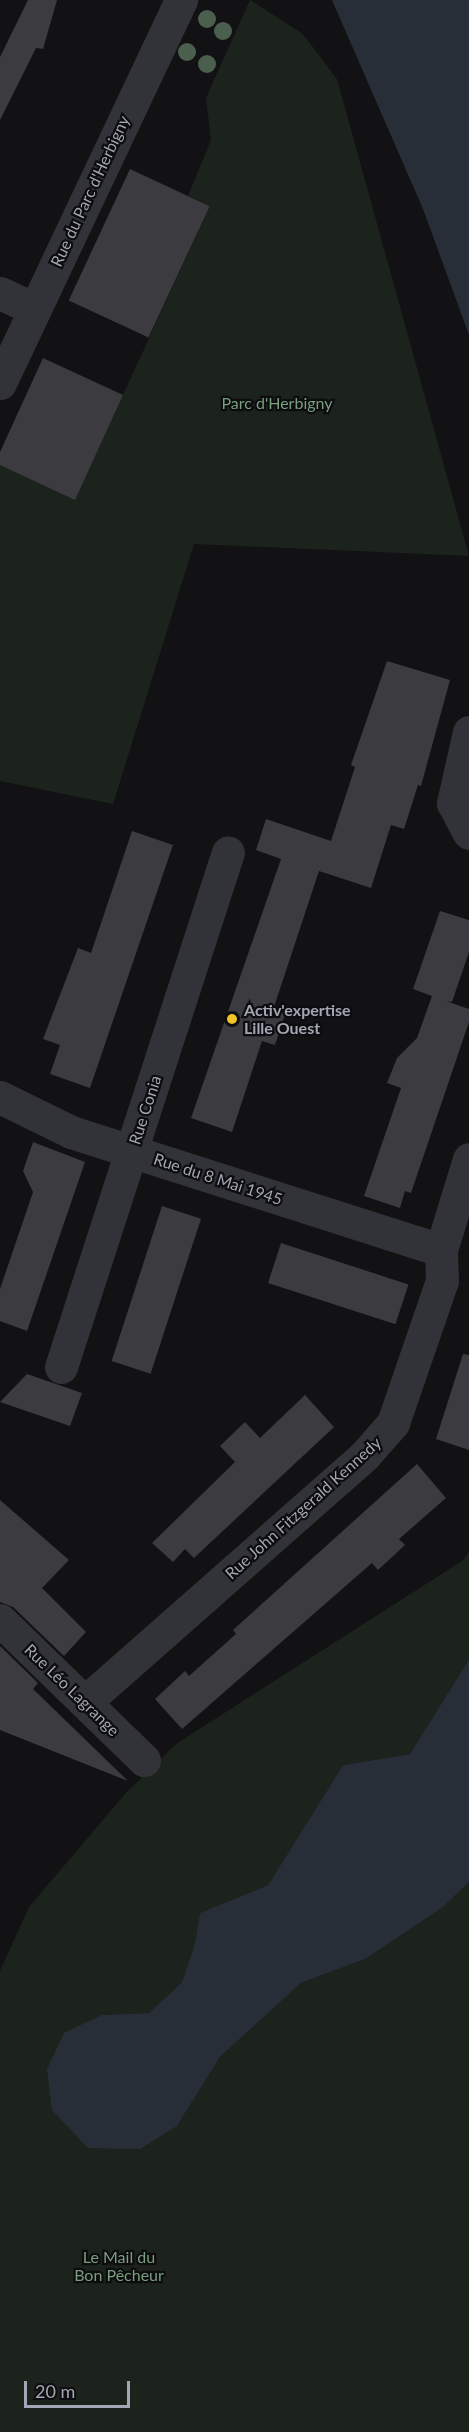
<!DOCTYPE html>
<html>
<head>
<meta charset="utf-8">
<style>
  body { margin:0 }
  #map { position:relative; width:469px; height:2432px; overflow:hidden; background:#121113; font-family:Lato,sans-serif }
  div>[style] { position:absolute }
  .green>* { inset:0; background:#1c231d }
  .water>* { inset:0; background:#282e37 }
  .building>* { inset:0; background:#3c3b40; transform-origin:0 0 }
  .minor>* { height:33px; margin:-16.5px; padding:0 16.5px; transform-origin:16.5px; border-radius:16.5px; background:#323338 }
  .trees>* { width:18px; height:18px; margin:-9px; border-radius:50%; background:#4b5f4e }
  .dots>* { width:16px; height:16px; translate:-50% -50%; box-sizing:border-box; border:3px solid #0d0c0e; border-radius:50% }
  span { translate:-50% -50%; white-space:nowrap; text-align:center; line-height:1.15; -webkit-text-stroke:4.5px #0d0c0e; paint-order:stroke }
  .street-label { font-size:16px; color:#a3a6b4 }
  .park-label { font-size:16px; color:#799f7f }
  .poi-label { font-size:16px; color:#a3a6b4; font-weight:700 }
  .left { translate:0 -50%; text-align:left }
  .scale { position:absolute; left:24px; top:2381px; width:106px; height:27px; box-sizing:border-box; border:3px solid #a3a6b4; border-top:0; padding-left:8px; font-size:18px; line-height:21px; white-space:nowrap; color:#a3a6b4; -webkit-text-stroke:4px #0d0c0e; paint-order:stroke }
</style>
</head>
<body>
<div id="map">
  <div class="green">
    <div style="clip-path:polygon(250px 0,303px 34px,337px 79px,469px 556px,194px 544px,113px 804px,0 781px,0 465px,75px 499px,210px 206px,188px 196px,211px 140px,206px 98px)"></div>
    <div style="clip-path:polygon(469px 1552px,469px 1659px,410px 1754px,343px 1765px,268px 1885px,200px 1913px,195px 1943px,182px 1982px,149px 2013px,102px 2015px,177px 2126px,220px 2057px,301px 1983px,365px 1959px,442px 1908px,469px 1882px,469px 2432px,0 2432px,0 1971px,29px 1907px,125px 1794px,176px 1744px,462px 1561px)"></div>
  </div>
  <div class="water">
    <div style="clip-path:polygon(332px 0,469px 0,469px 335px,423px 209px)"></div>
    <div style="clip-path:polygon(469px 1659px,469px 1882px,442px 1908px,365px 1959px,301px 1983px,220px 2057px,177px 2126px,140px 2149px,88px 2148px,52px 2110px,47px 2069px,64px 2033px,102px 2015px,149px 2013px,182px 1982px,195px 1943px,200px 1913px,268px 1885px,343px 1765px,410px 1754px)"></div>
  </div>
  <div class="building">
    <div style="clip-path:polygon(28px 0,57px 0,43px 49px,36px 48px,0 120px,0 57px)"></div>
    <div style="left:130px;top:169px;width:88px;height:145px;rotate:25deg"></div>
    <div style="clip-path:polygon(43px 358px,123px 395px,75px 500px,0 465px,0 452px)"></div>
    <div style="clip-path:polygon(387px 661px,450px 680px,421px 786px,418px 785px,404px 829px,391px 825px,371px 888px,319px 871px,273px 1010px,285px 1014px,275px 1045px,262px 1041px,232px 1132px,191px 1118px,281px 859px,256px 850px,266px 819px,331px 841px,355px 767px,351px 765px)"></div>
    <div style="clip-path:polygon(132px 831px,173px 845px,90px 1088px,50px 1074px,60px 1045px,43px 1039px,78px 948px,91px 953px)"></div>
    <div style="clip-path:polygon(440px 911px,469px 920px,469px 952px,452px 1002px,446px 1001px,469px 1009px,469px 1022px,411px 1193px,405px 1191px,400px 1208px,364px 1196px,401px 1088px,387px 1083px,397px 1058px,417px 1038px,432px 996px,413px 989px)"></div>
    <div style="clip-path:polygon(33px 1142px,85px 1162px,27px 1331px,0 1321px,0 1289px,33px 1192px,23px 1171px)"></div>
    <div style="left:162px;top:1206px;width:41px;height:163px;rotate:18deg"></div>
    <div style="left:281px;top:1243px;width:134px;height:42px;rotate:18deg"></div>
    <div style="clip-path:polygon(463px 1354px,469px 1355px,469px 1450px,436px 1439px)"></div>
    <div style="clip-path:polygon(27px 1374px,82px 1393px,70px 1426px,0 1402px)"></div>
    <div style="clip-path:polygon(305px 1395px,334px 1427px,194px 1558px,185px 1549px,173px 1562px,152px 1543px,235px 1462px,220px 1446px,245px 1422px,260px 1438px)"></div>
    <div style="clip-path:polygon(417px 1464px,446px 1498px,399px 1539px,405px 1545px,378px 1570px,372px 1563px,182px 1729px,155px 1699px,185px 1671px,189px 1676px,236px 1634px,233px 1630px)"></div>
    <div style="clip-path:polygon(0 1500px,69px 1560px,42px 1588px,86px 1632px,64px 1656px,13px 1607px,0 1602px)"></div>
    <div style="clip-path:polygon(0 1646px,38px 1683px,33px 1689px,128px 1781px,0 1730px)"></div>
  </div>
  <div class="minor">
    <div style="left:0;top:293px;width:38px;rotate:25deg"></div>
    <div style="left:0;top:383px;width:424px;rotate:-64.7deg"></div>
    <div style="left:469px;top:732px;width:73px;rotate:102.7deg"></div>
    <div style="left:453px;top:803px;width:34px;rotate:62deg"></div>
    <div style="left:0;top:1097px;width:79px;rotate:26.2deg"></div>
    <div style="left:71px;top:1132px;width:388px;rotate:17.7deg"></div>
    <div style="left:61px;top:1367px;width:541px;rotate:-72.03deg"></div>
    <div style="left:0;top:1620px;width:201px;rotate:44.2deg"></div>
    <div style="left:85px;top:1702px;width:373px;rotate:-41.4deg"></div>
    <div style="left:365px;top:1455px;width:43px;rotate:-48.8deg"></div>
    <div style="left:393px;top:1423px;width:150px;rotate:-71deg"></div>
    <div style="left:442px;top:1281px;width:31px;rotate:-92deg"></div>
    <div style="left:441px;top:1250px;width:95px;rotate:-72.9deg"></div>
  </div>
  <div class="trees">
    <div style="left:207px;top:19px"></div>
    <div style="left:223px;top:31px"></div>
    <div style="left:187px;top:52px"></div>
    <div style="left:207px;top:64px"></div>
  </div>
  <div class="dots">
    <div style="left:232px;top:1019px;background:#f3c42a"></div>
  </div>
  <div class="street-label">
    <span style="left:90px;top:191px;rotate:-65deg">Rue du Parc d'Herbigny</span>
    <span style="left:145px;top:1110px;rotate:-72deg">Rue Conia</span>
    <span style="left:218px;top:1179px;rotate:18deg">Rue du 8 Mai 1945</span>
    <span style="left:303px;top:1508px;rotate:-42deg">Rue John Fitzgerald Kennedy</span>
    <span style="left:72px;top:1690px;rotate:44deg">Rue Léo Lagrange</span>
  </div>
  <div class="park-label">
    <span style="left:277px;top:403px">Parc d'Herbigny</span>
    <span style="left:119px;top:2266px">Le Mail du<br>Bon Pêcheur</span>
  </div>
  <div class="poi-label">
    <span class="left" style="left:244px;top:1019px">Activ'expertise<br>Lille Ouest</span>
  </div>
  <div class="scale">20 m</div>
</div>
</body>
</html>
